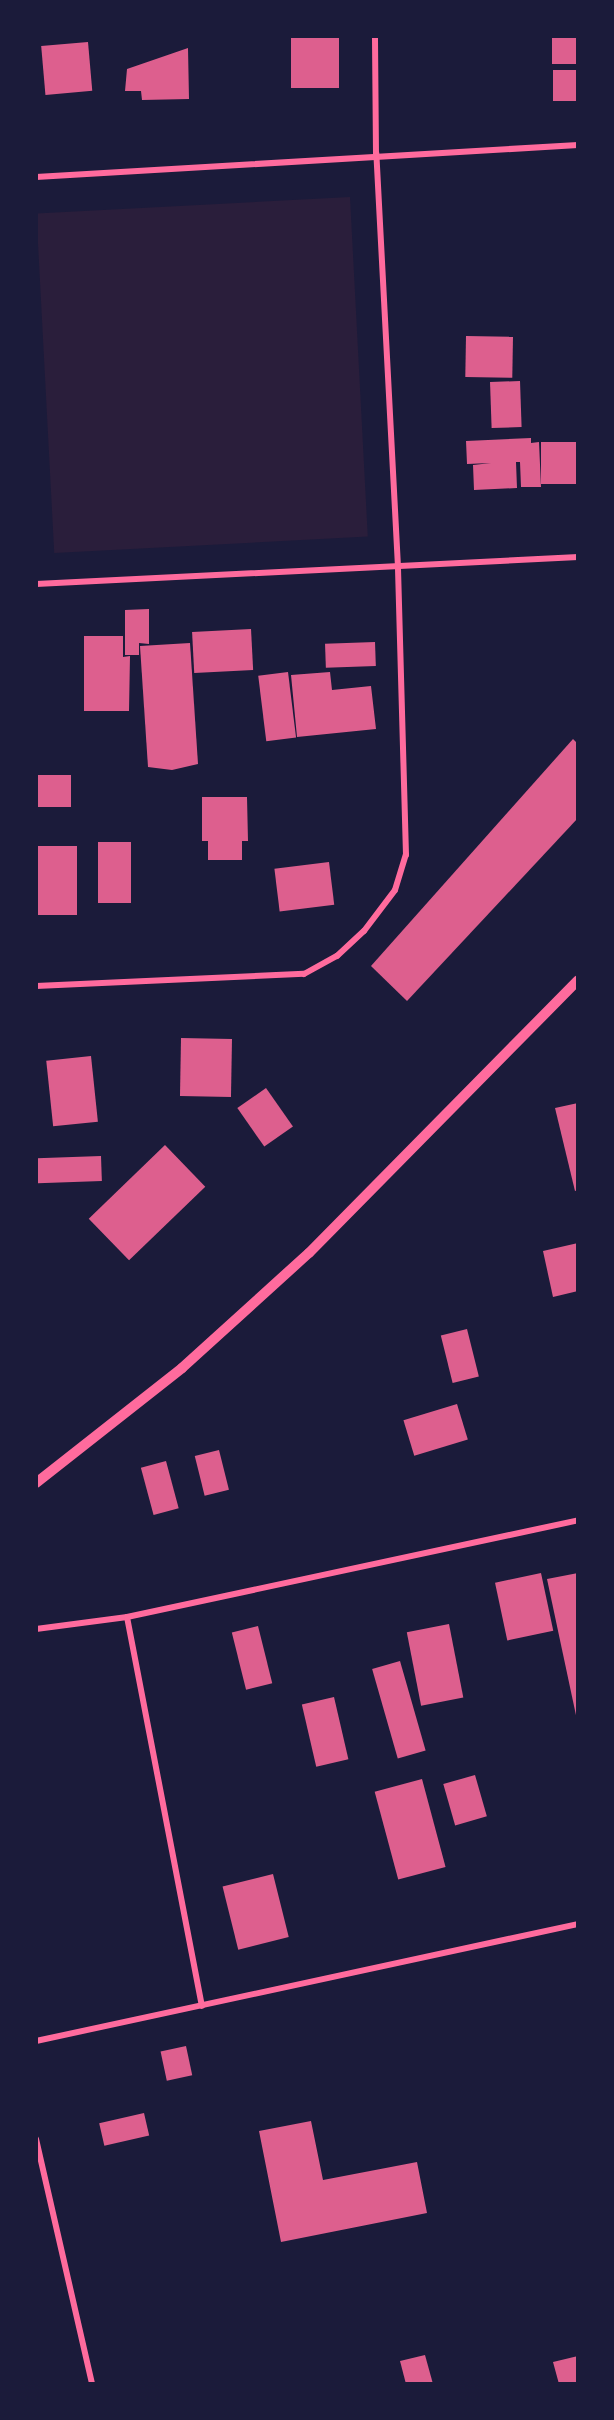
<!DOCTYPE html>
<html>
<head>
<meta charset="utf-8">
<style>
  body { margin:0 }
  #map { position:relative; width:614px; height:2420px; overflow:hidden; background:#1b1b3a; font-family:"Public Sans",sans-serif }
  div>[style] { position:absolute }
  .green>* { inset:0; background:#2a1e3b; transform-origin:0 0 }
  .building>* { inset:0; background:#dd5f8e; transform-origin:0 0 }
  .minor>* { height:6px; margin:-3px; padding:0 3px; transform-origin:3px; border-radius:3px; background:#ff6b9d }
  .tertiary>* { height:10px; margin:-5px; padding:0 5px; transform-origin:5px; border-radius:5px; background:#ff6b9d }
  span { translate:-50% -50%; white-space:nowrap; text-align:center; line-height:1.15; -webkit-text-stroke:4.5px #1b1b3a; paint-order:stroke }
  .frame { position:absolute; inset:0; border:38px solid #1b1b3a; pointer-events:none }
</style>
</head>
<body>
<div id="map">
  <div class="green">
    <div style="left:350px;top:197px;width:340px;height:314px;rotate:87deg"></div>
  </div>
  <div class="building">
    <div style="left:291px;top:36px;width:48px;height:52px"></div>
    <div style="left:578px;top:37px;width:27px;height:26px;rotate:90deg"></div>
    <div style="left:88px;top:42px;width:49px;height:47px;rotate:85deg"></div>
    <div style="clip-path:polygon(188px 48px,189px 99px,142px 100px,141px 91px,125px 91px,127px 69px)"></div>
    <div style="left:553px;top:70px;width:25px;height:31px"></div>
    <div style="left:466px;top:336px;width:47px;height:41px;rotate:1deg"></div>
    <div style="left:520px;top:381px;width:46px;height:30px;rotate:88deg"></div>
    <div style="clip-path:polygon(531px 438px,531px 443px,539px 442px,541px 487px,521px 487px,520px 462px,516px 462px,517px 488px,474px 490px,473px 465px,491px 463px,467px 464px,466px 441px)"></div>
    <div style="left:578px;top:442px;width:42px;height:37px;rotate:90deg"></div>
    <div style="clip-path:polygon(149px 609px,149px 644px,139px 643px,139px 655px,125px 655px,125px 610px)"></div>
    <div style="left:251px;top:629px;width:41px;height:59px;rotate:87deg"></div>
    <div style="clip-path:polygon(84px 636px,123px 636px,123px 657px,130px 656px,129px 711px,84px 711px)"></div>
    <div style="left:375px;top:642px;width:24px;height:50px;rotate:88deg"></div>
    <div style="clip-path:polygon(190px 643px,198px 764px,172px 770px,148px 767px,140px 646px)"></div>
    <div style="left:288px;top:672px;width:66px;height:30px;rotate:83deg"></div>
    <div style="clip-path:polygon(330px 672px,332px 690px,371px 686px,376px 729px,297px 737px,291px 675px)"></div>
    <div style="clip-path:polygon(573px 739px,578px 744px,578px 818px,407px 1001px,371px 966px)"></div>
    <div style="left:36px;top:775px;width:35px;height:32px"></div>
    <div style="clip-path:polygon(202px 797px,247px 797px,248px 841px,242px 841px,242px 860px,208px 860px,208px 841px,202px 841px)"></div>
    <div style="left:98px;top:842px;width:33px;height:61px"></div>
    <div style="left:36px;top:846px;width:41px;height:69px"></div>
    <div style="left:329px;top:862px;width:43px;height:55px;rotate:83deg"></div>
    <div style="left:181px;top:1038px;width:51px;height:58px;rotate:1deg"></div>
    <div style="left:91px;top:1056px;width:66px;height:45px;rotate:84deg"></div>
    <div style="left:266px;top:1088px;width:47px;height:35px;rotate:55deg"></div>
    <div style="clip-path:polygon(578px 1103px,578px 1190px,575px 1191px,555px 1108px)"></div>
    <div style="left:165px;top:1145px;width:58px;height:106px;rotate:46deg"></div>
    <div style="left:101px;top:1156px;width:25px;height:64px;rotate:88deg"></div>
    <div style="clip-path:polygon(578px 1243px,578px 1291px,553px 1297px,543px 1251px)"></div>
    <div style="left:467px;top:1329px;width:49px;height:27px;rotate:76deg"></div>
    <div style="left:457px;top:1404px;width:37px;height:56px;rotate:73deg"></div>
    <div style="left:219px;top:1450px;width:41px;height:25px;rotate:76deg"></div>
    <div style="left:166px;top:1461px;width:49px;height:26px;rotate:75deg"></div>
    <div style="left:541px;top:1573px;width:59px;height:47px;rotate:78deg"></div>
    <div style="clip-path:polygon(578px 1573px,578px 1720px,577px 1720px,547px 1579px)"></div>
    <div style="left:449px;top:1624px;width:75px;height:43px;rotate:79deg"></div>
    <div style="left:258px;top:1626px;width:59px;height:27px;rotate:76deg"></div>
    <div style="left:400px;top:1661px;width:93px;height:29px;rotate:74deg"></div>
    <div style="left:334px;top:1697px;width:64px;height:33px;rotate:77deg"></div>
    <div style="left:475px;top:1775px;width:43px;height:33px;rotate:74deg"></div>
    <div style="left:422px;top:1779px;width:91px;height:49px;rotate:75deg"></div>
    <div style="left:273px;top:1874px;width:65px;height:52px;rotate:76deg"></div>
    <div style="left:186px;top:2046px;width:30px;height:26px;rotate:78deg"></div>
    <div style="left:144px;top:2113px;width:23px;height:46px;rotate:77deg"></div>
    <div style="clip-path:polygon(311px 2121px,323px 2180px,417px 2162px,427px 2213px,281px 2242px,259px 2131px)"></div>
    <div style="clip-path:polygon(425px 2355px,433px 2384px,406px 2384px,400px 2361px)"></div>
    <div style="clip-path:polygon(578px 2356px,578px 2384px,559px 2384px,553px 2362px)"></div>
  </div>
  <div class="minor">
    <div style="left:36px;top:177px;width:543px;rotate:-3.38deg"></div>
    <div style="left:36px;top:584px;width:543px;rotate:-2.85deg"></div>
    <div style="left:36px;top:986px;width:268px;rotate:-2.6deg"></div>
    <div style="left:304px;top:974px;width:38px;rotate:-29deg"></div>
    <div style="left:337px;top:956px;width:37px;rotate:-43deg"></div>
    <div style="left:364px;top:931px;width:51px;rotate:-52.9deg"></div>
    <div style="left:395px;top:890px;width:37px;rotate:-73deg"></div>
    <div style="left:406px;top:855px;width:288px;rotate:-91.6deg"></div>
    <div style="left:398px;top:567px;width:414px;rotate:-93deg"></div>
    <div style="left:376px;top:154px;width:118px;rotate:-90.5deg"></div>
    <div style="left:127px;top:1617px;width:396px;rotate:79.1deg"></div>
    <div style="left:36px;top:1629px;width:92px;rotate:-7.5deg"></div>
    <div style="left:127px;top:1617px;width:461px;rotate:-12.1deg"></div>
    <div style="left:36px;top:2041px;width:554px;rotate:-12.18deg"></div>
    <div style="left:36px;top:2139px;width:251px;rotate:77.1deg"></div>
  </div>
  <div class="tertiary">
    <div style="left:36px;top:1483px;width:186px;rotate:-38.2deg"></div>
    <div style="left:182px;top:1368px;width:171px;rotate:-42.2deg"></div>
    <div style="left:309px;top:1253px;width:383px;rotate:-45.4deg"></div>
  </div>
  <div class="frame"></div>
</div>
</body>
</html>
